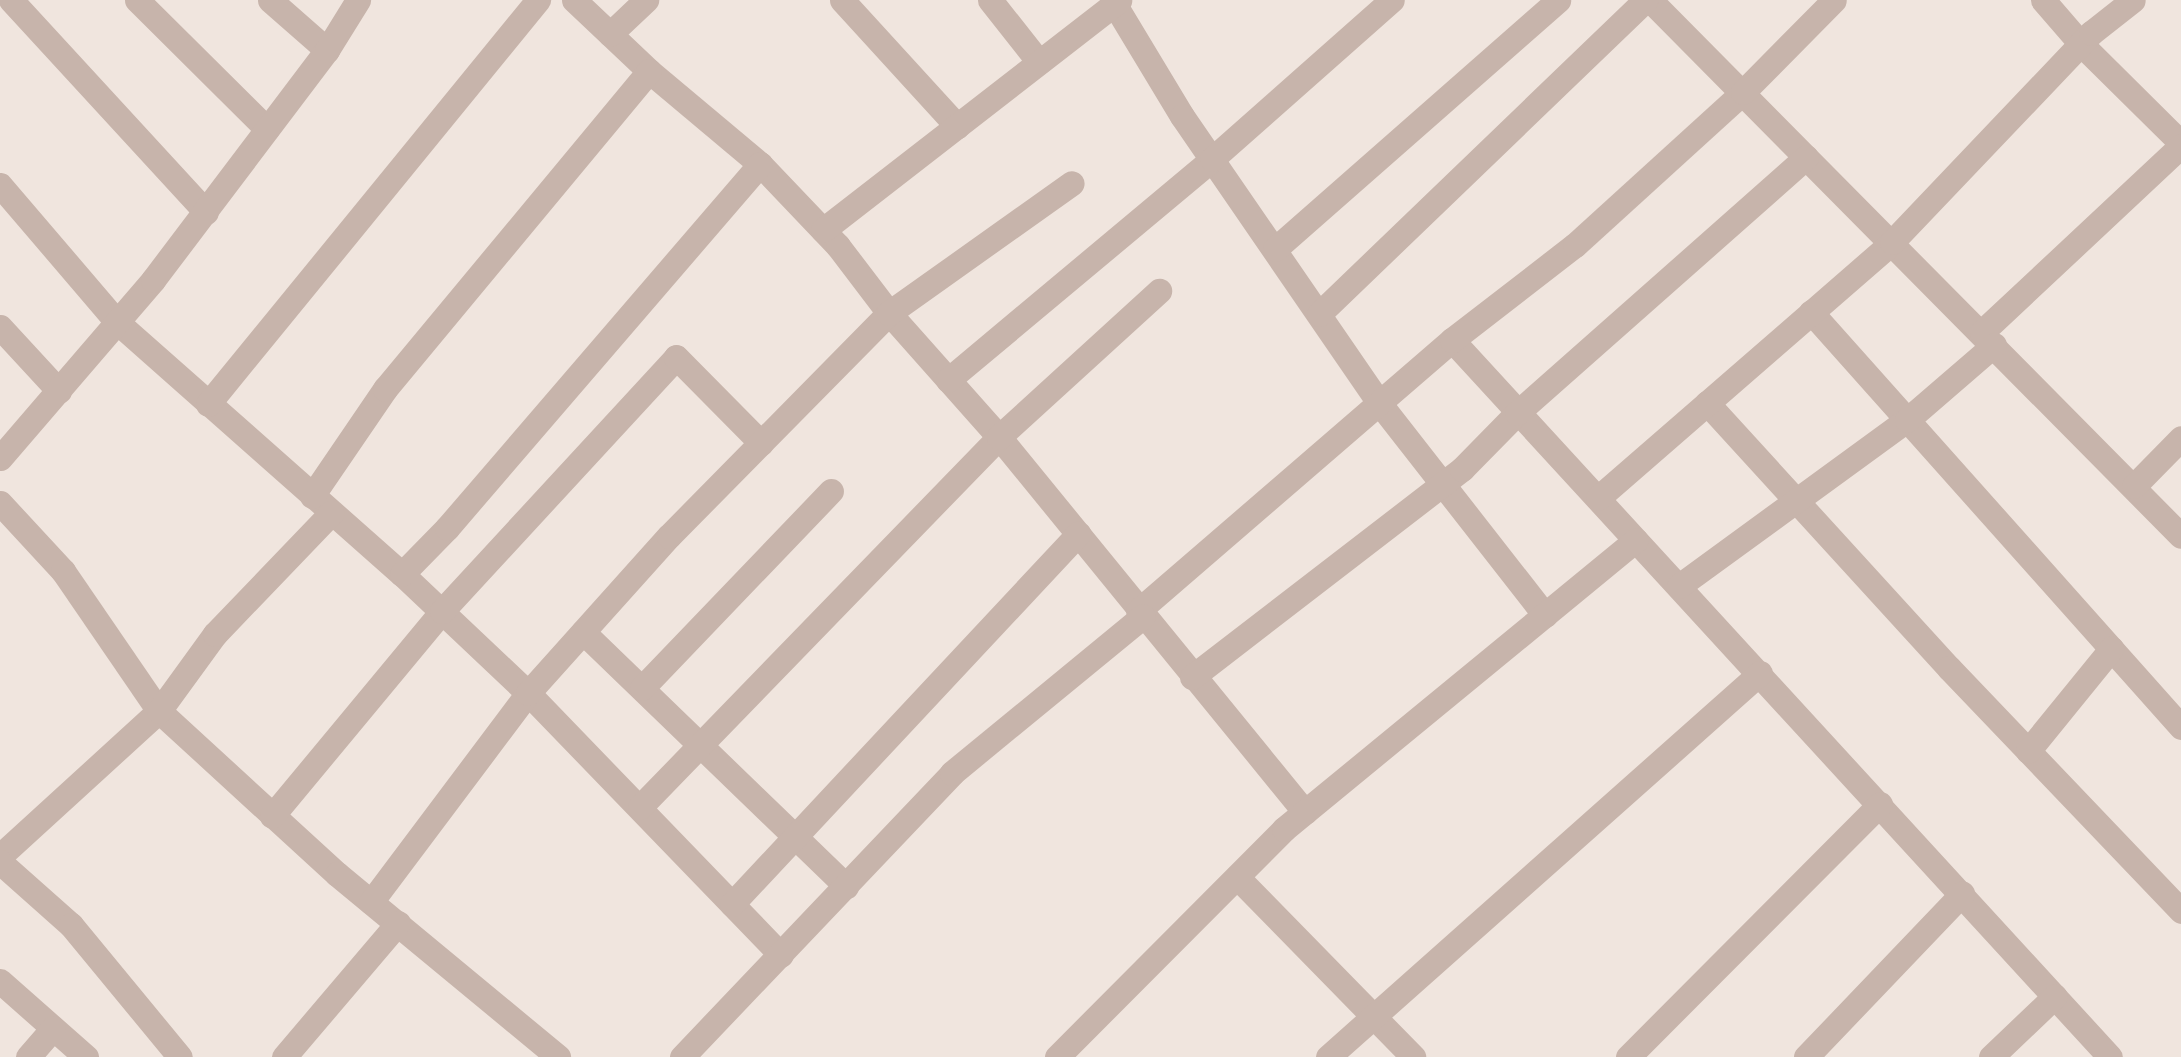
<!DOCTYPE html>
<html>
<head>
<meta charset="utf-8">
<style>
  body { margin:0 }
  #map { position:relative; width:2181px; height:1057px; overflow:hidden; background:#f0e5de; font-family:"Source Sans 3",sans-serif }
  div>[style] { position:absolute }
  .minor>* { height:25px; margin:-12.5px; padding:0 12.5px; transform-origin:12.5px; border-radius:12.5px; background:#c7b4ab }
  span { translate:-50% -50%; white-space:nowrap; text-align:center; line-height:1.15; -webkit-text-stroke:8px #f8efea; paint-order:stroke }
</style>
</head>
<body>
<div id="map">
  <div class="minor">
    <div style="left:11px;top:0;width:288px;rotate:47.4deg"></div>
    <div style="left:137px;top:0;width:183px;rotate:44.8deg"></div>
    <div style="left:270px;top:0;width:76px;rotate:41.3deg"></div>
    <div style="left:574px;top:0;width:103px;rotate:43.4deg"></div>
    <div style="left:649px;top:71px;width:145px;rotate:40deg"></div>
    <div style="left:760px;top:164px;width:113px;rotate:46.4deg"></div>
    <div style="left:838px;top:246px;width:84px;rotate:52.7deg"></div>
    <div style="left:889px;top:313px;width:166px;rotate:48.4deg"></div>
    <div style="left:999px;top:437px;width:484px;rotate:50.8deg"></div>
    <div style="left:842px;top:0;width:171px;rotate:47.6deg"></div>
    <div style="left:990px;top:0;width:79px;rotate:51.7deg"></div>
    <div style="left:1112px;top:0;width:135px;rotate:58.9deg"></div>
    <div style="left:1182px;top:116px;width:349px;rotate:55.5deg"></div>
    <div style="left:1380px;top:404px;width:268px;rotate:52deg"></div>
    <div style="left:1650px;top:0;width:754px;rotate:45.27deg"></div>
    <div style="left:2043px;top:0;width:58px;rotate:49.2deg"></div>
    <div style="left:2081px;top:44px;width:141px;rotate:44.7deg"></div>
    <div style="left:610px;top:34px;width:50px;rotate:-43.4deg"></div>
    <div style="left:0;top:185px;width:180px;rotate:49.5deg"></div>
    <div style="left:117px;top:322px;width:380px;rotate:41.5deg"></div>
    <div style="left:402px;top:574px;width:173px;rotate:43.4deg"></div>
    <div style="left:528px;top:693px;width:364px;rotate:46deg"></div>
    <div style="left:823px;top:230px;width:375px;rotate:-37.8deg"></div>
    <div style="left:1275px;top:249px;width:377px;rotate:-41.3deg"></div>
    <div style="left:1811px;top:312px;width:556px;rotate:48.28deg"></div>
    <div style="left:1319px;top:314px;width:453px;rotate:-43.9deg"></div>
    <div style="left:0;top:327px;width:87px;rotate:47.3deg"></div>
    <div style="left:1982px;top:332px;width:272px;rotate:-43.1deg"></div>
    <div style="left:1452px;top:340px;width:973px;rotate:47.46deg"></div>
    <div style="left:948px;top:380px;width:344px;rotate:-39.9deg"></div>
    <div style="left:1212px;top:159px;width:240px;rotate:-41.5deg"></div>
    <div style="left:1707px;top:403px;width:359px;rotate:47.6deg"></div>
    <div style="left:1949px;top:668px;width:336px;rotate:46.3deg"></div>
    <div style="left:208px;top:404px;width:522px;rotate:-50.76deg"></div>
    <div style="left:0;top:458px;width:235px;rotate:-49.3deg"></div>
    <div style="left:153px;top:280px;width:288px;rotate:-52.9deg"></div>
    <div style="left:327px;top:50px;width:59px;rotate:-58.2deg"></div>
    <div style="left:2134px;top:486px;width:67px;rotate:-45.6deg"></div>
    <div style="left:312px;top:496px;width:130px;rotate:-55.7deg"></div>
    <div style="left:385px;top:389px;width:413px;rotate:-50.3deg"></div>
    <div style="left:1598px;top:498px;width:390px;rotate:-41deg"></div>
    <div style="left:1892px;top:242px;width:289px;rotate:-46.4deg"></div>
    <div style="left:2091px;top:33px;width:53px;rotate:-38.2deg"></div>
    <div style="left:0;top:503px;width:93px;rotate:47.2deg"></div>
    <div style="left:63px;top:571px;width:170px;rotate:55.6deg"></div>
    <div style="left:159px;top:711px;width:241px;rotate:42.5deg"></div>
    <div style="left:337px;top:874px;width:287px;rotate:39.6deg"></div>
    <div style="left:402px;top:574px;width:64px;rotate:-45.6deg"></div>
    <div style="left:447px;top:528px;width:480px;rotate:-49.3deg"></div>
    <div style="left:1679px;top:586px;width:282px;rotate:-36.1deg"></div>
    <div style="left:1907px;top:420px;width:115px;rotate:-40.8deg"></div>
    <div style="left:1138px;top:611px;width:415px;rotate:-40.8deg"></div>
    <div style="left:1452px;top:340px;width:155px;rotate:-37.7deg"></div>
    <div style="left:1575px;top:245px;width:227px;rotate:-42.3deg"></div>
    <div style="left:1743px;top:92px;width:129px;rotate:-45.3deg"></div>
    <div style="left:583px;top:632px;width:366px;rotate:44deg"></div>
    <div style="left:1192px;top:677px;width:341px;rotate:-37.6deg"></div>
    <div style="left:1462px;top:469px;width:78px;rotate:-45.5deg"></div>
    <div style="left:1517px;top:413px;width:386px;rotate:-41.5deg"></div>
    <div style="left:642px;top:688px;width:273px;rotate:-46.2deg"></div>
    <div style="left:2028px;top:751px;width:132px;rotate:-50.9deg"></div>
    <div style="left:640px;top:807px;width:516px;rotate:-45.86deg"></div>
    <div style="left:999px;top:437px;width:217px;rotate:-42.4deg"></div>
    <div style="left:272px;top:816px;width:266px;rotate:-50.3deg"></div>
    <div style="left:442px;top:611px;width:345px;rotate:-47.3deg"></div>
    <div style="left:676px;top:357px;width:121px;rotate:45.3deg"></div>
    <div style="left:0;top:856px;width:215px;rotate:-42.4deg"></div>
    <div style="left:159px;top:711px;width:95px;rotate:-54deg"></div>
    <div style="left:215px;top:634px;width:168px;rotate:-46.2deg"></div>
    <div style="left:0;top:862px;width:95px;rotate:41.6deg"></div>
    <div style="left:71px;top:925px;width:171px;rotate:50.5deg"></div>
    <div style="left:1237px;top:877px;width:252px;rotate:45.6deg"></div>
    <div style="left:371px;top:902px;width:261px;rotate:-53.1deg"></div>
    <div style="left:528px;top:693px;width:211px;rotate:-48.1deg"></div>
    <div style="left:669px;top:536px;width:313px;rotate:-45.4deg"></div>
    <div style="left:889px;top:313px;width:224px;rotate:-35.4deg"></div>
    <div style="left:732px;top:904px;width:507px;rotate:-46.92deg"></div>
    <div style="left:0;top:981px;width:115px;rotate:41.5deg"></div>
    <div style="left:28px;top:1057px;width:38px;rotate:-49deg"></div>
    <div style="left:284px;top:1057px;width:176px;rotate:-49.6deg"></div>
    <div style="left:682px;top:1057px;width:392px;rotate:-46.4deg"></div>
    <div style="left:952px;top:773px;width:247px;rotate:-39.4deg"></div>
    <div style="left:1057px;top:1057px;width:322px;rotate:-45.1deg"></div>
    <div style="left:1284px;top:829px;width:455px;rotate:-39.4deg"></div>
    <div style="left:1328px;top:1057px;width:578px;rotate:-41.63deg"></div>
    <div style="left:1628px;top:1057px;width:357px;rotate:-45.1deg"></div>
    <div style="left:1806px;top:1057px;width:226px;rotate:-46.3deg"></div>
    <div style="left:1991px;top:1057px;width:88px;rotate:-43.6deg"></div>
  </div>
</div>
</body>
</html>
